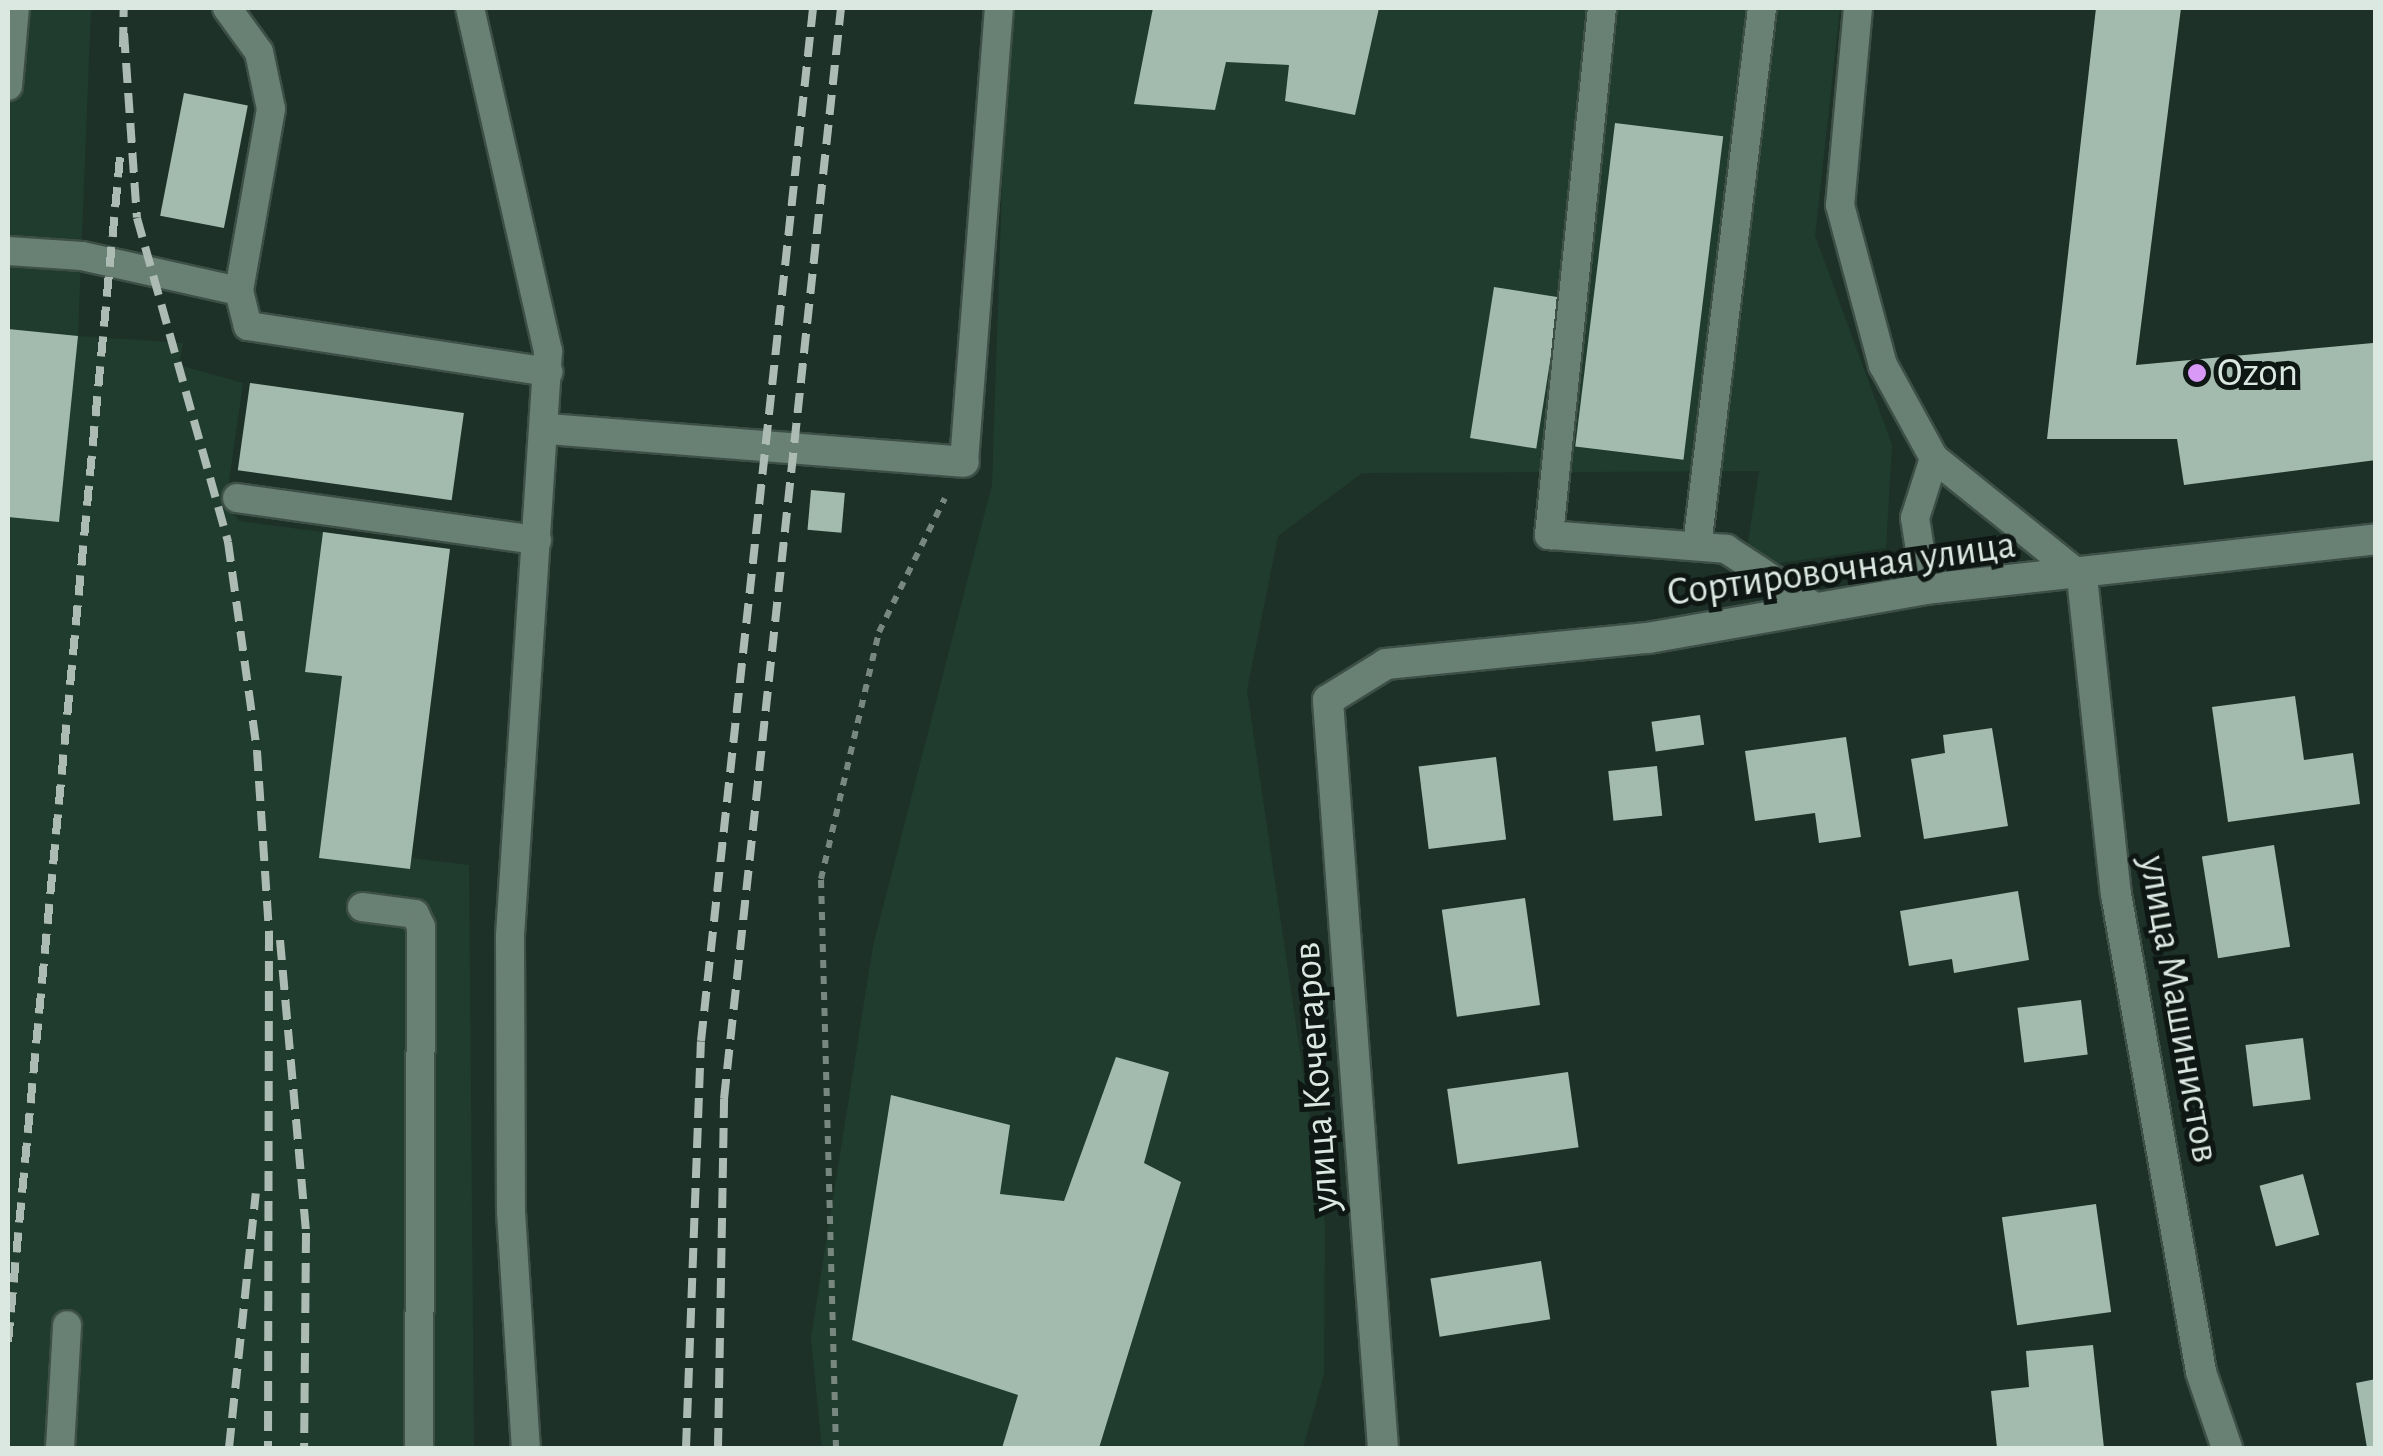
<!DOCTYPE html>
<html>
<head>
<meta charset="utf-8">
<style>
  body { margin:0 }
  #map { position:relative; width:2383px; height:1456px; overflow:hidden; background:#1d3128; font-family:"Alegreya Sans",sans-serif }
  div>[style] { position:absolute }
  .built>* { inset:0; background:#203c2f }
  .building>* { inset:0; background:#a3bbaf; transform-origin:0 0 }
  .path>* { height:6px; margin-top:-3px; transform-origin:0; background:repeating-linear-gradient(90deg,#788880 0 8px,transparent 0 16px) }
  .roads { filter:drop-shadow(2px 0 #3d4f47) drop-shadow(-2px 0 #3d4f47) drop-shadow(0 2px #3d4f47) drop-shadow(0 -2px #3d4f47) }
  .service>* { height:28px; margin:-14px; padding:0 14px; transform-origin:14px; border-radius:14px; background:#698075 }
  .minor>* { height:30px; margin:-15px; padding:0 15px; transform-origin:15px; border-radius:15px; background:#698075 }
  .rail>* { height:8px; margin-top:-4px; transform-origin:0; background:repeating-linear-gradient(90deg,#adbbb5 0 20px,transparent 0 30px) }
  .dots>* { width:28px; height:28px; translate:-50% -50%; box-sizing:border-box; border:5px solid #0e1713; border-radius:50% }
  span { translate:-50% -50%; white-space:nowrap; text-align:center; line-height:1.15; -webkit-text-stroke:10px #0e1713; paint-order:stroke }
  .poi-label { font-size:40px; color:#dbe7e1 }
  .left { translate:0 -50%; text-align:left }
  .street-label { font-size:40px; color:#dbe7e1 }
  .frame { position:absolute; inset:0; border:10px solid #dbe7e1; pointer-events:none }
</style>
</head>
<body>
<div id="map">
  <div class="built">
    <div style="clip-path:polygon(8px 8px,91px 8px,78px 336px,183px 343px,179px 365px,243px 383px,226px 502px,239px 521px,450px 549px,411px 858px,469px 865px,474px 1448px,8px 1448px)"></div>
    <div style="clip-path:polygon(1008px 8px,1840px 8px,1815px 236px,1892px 445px,1886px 548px,1744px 568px,1759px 471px,1362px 473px,1278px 536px,1247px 690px,1325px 1224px,1324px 1374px,1303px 1448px,822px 1448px,811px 1338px,873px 946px,992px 485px)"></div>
  </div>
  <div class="building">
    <div style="clip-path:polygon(1153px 8px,1379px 8px,1355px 115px,1285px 101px,1289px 65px,1226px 62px,1215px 110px,1134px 104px)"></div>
    <div style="clip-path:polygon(2096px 8px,2181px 8px,2136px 365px,2373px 343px,2376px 460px,2184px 485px,2177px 439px,2047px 439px)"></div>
    <div style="left:184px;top:93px;width:65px;height:125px;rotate:11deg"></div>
    <div style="left:1615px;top:123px;width:109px;height:326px;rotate:7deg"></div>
    <div style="left:1494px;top:287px;width:67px;height:153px;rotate:9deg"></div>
    <div style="clip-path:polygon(8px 329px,78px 336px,59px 522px,8px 517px)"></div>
    <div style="left:250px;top:383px;width:216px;height:88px;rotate:8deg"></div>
    <div style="left:811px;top:490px;width:34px;height:40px;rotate:5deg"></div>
    <div style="clip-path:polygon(323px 532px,450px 549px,410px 869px,319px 858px,342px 676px,305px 672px)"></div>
    <div style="clip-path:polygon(2295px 696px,2304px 760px,2353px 753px,2360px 804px,2228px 822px,2212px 707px)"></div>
    <div style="left:1700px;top:715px;width:30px;height:49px;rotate:82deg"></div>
    <div style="clip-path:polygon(1992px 728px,2008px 826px,1924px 839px,1911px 759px,1945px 753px,1943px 735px)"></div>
    <div style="clip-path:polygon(1846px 737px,1861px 837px,1819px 843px,1815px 813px,1755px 821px,1745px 751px)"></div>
    <div style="left:1496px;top:757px;width:83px;height:78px;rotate:83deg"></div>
    <div style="left:1657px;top:766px;width:50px;height:49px;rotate:84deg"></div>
    <div style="left:2274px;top:845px;width:103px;height:73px;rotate:81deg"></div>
    <div style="clip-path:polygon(2018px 891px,2029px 960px,1954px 973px,1952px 959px,1909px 966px,1900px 911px)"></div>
    <div style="left:1525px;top:898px;width:108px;height:84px;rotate:82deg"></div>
    <div style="left:2081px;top:1000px;width:55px;height:64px;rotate:83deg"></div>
    <div style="left:2303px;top:1038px;width:62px;height:58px;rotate:83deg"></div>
    <div style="clip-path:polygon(1116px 1057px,1169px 1072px,1144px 1163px,1181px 1182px,1099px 1448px,1002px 1448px,1018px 1395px,852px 1340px,891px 1095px,1010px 1125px,1000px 1194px,1064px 1201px)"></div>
    <div style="left:1568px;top:1072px;width:76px;height:122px;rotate:82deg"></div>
    <div style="left:2303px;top:1174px;width:63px;height:45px;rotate:75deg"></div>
    <div style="left:2096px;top:1204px;width:109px;height:95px;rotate:82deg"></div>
    <div style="left:1541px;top:1261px;width:59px;height:112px;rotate:81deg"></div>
    <div style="clip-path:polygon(2093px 1345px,2104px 1448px,1997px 1448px,1991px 1391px,2029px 1387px,2026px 1351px)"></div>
    <div style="clip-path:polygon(2376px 1379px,2376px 1448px,2367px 1448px,2356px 1383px)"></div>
  </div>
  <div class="path">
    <div style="left:836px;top:1448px;width:569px;rotate:-91.51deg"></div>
    <div style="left:821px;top:879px;width:254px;rotate:-76.8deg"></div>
    <div style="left:879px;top:632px;width:149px;rotate:-63.8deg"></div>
  </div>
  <div class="roads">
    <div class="service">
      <div style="left:227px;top:8px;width:54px;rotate:54deg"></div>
      <div style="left:259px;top:52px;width:58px;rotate:78.1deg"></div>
      <div style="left:271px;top:109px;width:185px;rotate:100deg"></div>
      <div style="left:239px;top:291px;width:36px;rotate:76deg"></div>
      <div style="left:248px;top:326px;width:304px;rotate:8.7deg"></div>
      <div style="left:470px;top:8px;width:352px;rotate:77.2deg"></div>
      <div style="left:548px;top:351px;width:586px;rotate:93.72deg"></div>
      <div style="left:510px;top:936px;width:276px;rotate:89.8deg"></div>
      <div style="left:511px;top:1212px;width:236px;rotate:86.4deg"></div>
      <div style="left:1602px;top:8px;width:530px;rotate:95.74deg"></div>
      <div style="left:1549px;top:535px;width:178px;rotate:4.5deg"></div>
      <div style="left:1726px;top:549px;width:108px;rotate:33.2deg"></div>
      <div style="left:1858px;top:8px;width:198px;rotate:95.2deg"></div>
      <div style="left:1840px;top:205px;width:166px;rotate:75deg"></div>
      <div style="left:1883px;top:365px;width:106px;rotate:61.3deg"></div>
      <div style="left:1934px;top:458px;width:190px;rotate:38.8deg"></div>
      <div style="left:8px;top:86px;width:78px;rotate:-84.9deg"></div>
      <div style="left:8px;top:251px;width:74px;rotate:3.9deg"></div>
      <div style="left:82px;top:256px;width:161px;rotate:12.6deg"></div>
      <div style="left:964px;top:462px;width:455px;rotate:-85.6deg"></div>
      <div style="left:237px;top:498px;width:303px;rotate:8deg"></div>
      <div style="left:1697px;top:546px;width:542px;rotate:-83.11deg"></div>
      <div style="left:1926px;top:589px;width:72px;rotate:-98.8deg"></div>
      <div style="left:1915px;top:518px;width:63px;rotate:-72.4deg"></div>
      <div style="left:362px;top:907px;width:53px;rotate:7.5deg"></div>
      <div style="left:415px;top:914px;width:14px;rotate:65deg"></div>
      <div style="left:421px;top:927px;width:521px;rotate:90.22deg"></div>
      <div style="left:60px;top:1448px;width:123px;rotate:-86.7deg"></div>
    </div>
    <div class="minor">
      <div style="left:547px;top:429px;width:418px;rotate:4.5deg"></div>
      <div style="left:2082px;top:577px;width:319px;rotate:83.9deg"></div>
      <div style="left:2116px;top:894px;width:485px;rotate:79.9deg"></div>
      <div style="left:2201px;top:1372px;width:80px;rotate:71.1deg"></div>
      <div style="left:1383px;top:1448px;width:750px;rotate:-94.21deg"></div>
      <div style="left:1328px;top:700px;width:68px;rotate:-31.8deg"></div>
      <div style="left:1386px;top:664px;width:263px;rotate:-5.7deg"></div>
      <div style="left:1648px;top:638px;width:282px;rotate:-10deg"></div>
      <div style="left:1926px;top:589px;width:453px;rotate:-6.3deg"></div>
    </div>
  </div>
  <div class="rail">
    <div style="left:124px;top:33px;width:185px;rotate:86deg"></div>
    <div style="left:137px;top:218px;width:337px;rotate:74.3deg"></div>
    <div style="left:228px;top:542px;width:211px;rotate:82.1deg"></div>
    <div style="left:257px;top:751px;width:180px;rotate:86.2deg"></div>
    <div style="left:269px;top:931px;width:517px;rotate:90.11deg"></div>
    <div style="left:123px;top:47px;width:39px;rotate:-89deg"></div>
    <div style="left:280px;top:940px;width:294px;rotate:84.9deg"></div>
    <div style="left:306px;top:1233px;width:215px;rotate:90.5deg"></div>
    <div style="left:8px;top:1342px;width:1190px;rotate:-84.6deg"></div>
    <div style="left:229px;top:1448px;width:256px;rotate:-84deg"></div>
    <div style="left:686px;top:1448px;width:407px;rotate:-87.9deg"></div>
    <div style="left:701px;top:1041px;width:1039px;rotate:-83.81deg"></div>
    <div style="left:718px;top:1448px;width:349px;rotate:-89deg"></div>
    <div style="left:724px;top:1099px;width:1097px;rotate:-83.88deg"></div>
  </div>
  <div class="dots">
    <div style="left:2197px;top:373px;background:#d99af7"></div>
  </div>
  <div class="poi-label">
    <span class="left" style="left:2217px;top:373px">Ozon</span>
  </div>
  <div class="street-label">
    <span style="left:1841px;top:569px;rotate:-8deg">Сортировочная улица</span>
    <span style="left:2179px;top:1009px;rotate:80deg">улица Машинистов</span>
    <span style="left:1316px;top:1077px;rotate:-94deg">улица Кочегаров</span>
  </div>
  <div class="frame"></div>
</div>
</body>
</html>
